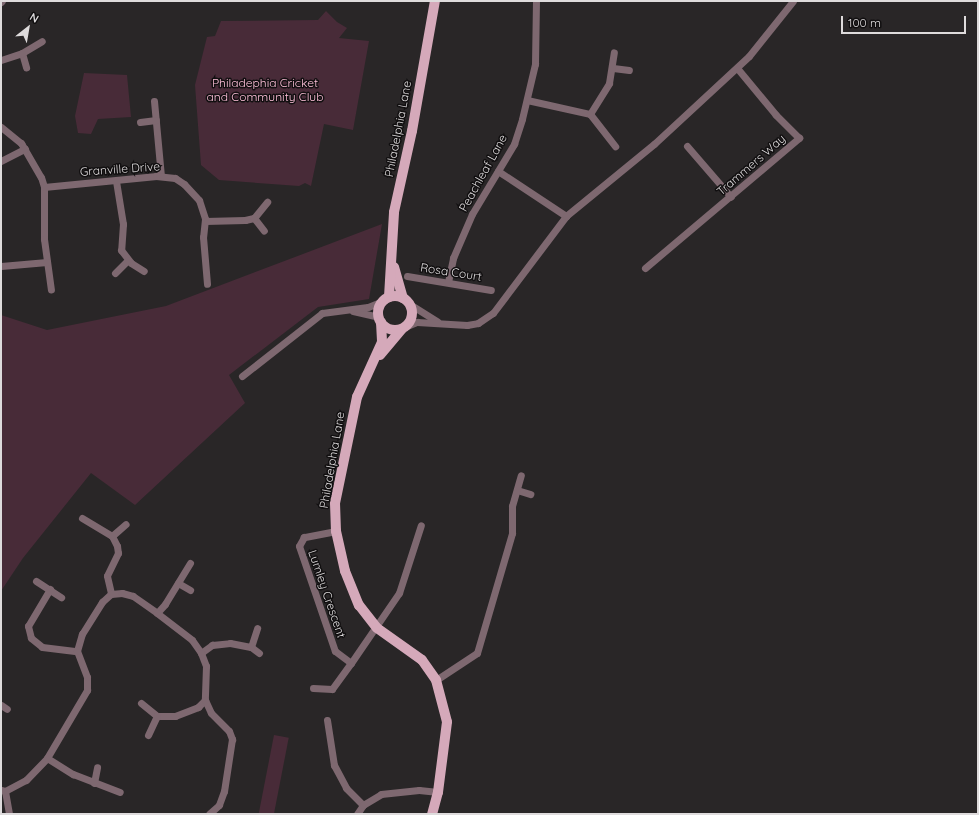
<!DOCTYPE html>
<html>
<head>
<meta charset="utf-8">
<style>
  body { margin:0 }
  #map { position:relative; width:979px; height:815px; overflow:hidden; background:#292627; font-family:Quicksand,sans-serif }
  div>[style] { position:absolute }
  .green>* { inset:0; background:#482b38; transform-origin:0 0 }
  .street>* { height:7px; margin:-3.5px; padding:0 3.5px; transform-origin:3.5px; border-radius:3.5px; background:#7e6870 }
  .primary>* { height:10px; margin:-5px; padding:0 5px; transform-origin:5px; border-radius:5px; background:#d5a9ba }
  .primary>.ring { margin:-5px; padding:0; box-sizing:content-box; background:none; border:10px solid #d5a9ba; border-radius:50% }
  span { translate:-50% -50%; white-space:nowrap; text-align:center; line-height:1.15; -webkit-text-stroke:3px #110f10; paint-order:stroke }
  .park-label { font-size:12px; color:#ffc1da }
  .street-label { font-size:12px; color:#dedbdc }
  .frame { position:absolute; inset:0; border:2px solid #dedbdc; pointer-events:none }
  .north { position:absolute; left:8px; top:8px; width:40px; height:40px; -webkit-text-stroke:3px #110f10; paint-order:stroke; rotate:31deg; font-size:11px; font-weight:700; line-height:16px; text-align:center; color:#dedbdc }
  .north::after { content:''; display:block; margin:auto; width:14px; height:18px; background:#dedbdc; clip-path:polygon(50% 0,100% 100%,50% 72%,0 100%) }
  .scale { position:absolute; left:841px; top:16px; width:125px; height:18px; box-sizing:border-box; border:2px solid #dedbdc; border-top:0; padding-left:5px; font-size:12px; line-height:14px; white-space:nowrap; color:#dedbdc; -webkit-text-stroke:3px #110f10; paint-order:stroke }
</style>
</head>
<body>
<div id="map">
  <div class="green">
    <div style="clip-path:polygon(326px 11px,337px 22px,347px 28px,339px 38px,369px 41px,353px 130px,324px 124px,311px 186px,305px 183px,299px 186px,219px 180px,201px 165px,195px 85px,207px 37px,215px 36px,221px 21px,318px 20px)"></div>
    <div style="clip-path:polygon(84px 73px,127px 75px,131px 117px,98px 119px,91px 134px,78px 133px,75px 116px)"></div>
    <div style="clip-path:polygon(382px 224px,369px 299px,318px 307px,229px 375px,245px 403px,135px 505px,91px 473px,23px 558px,1px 591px,1px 315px,47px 330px,166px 306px)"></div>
    <div style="left:274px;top:735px;width:15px;height:81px;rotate:11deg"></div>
  </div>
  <div class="street">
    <div style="left:1px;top:2px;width:1px;rotate:-45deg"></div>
    <div style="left:22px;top:53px;width:15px;rotate:74deg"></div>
    <div style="left:1px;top:60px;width:22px;rotate:-18deg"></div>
    <div style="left:22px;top:53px;width:23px;rotate:-31deg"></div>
    <div style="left:613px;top:68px;width:16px;rotate:7deg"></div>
    <div style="left:527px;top:100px;width:65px;rotate:12.5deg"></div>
    <div style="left:590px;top:114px;width:41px;rotate:52deg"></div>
    <div style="left:154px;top:101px;width:75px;rotate:84.7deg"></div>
    <div style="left:590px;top:114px;width:36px;rotate:-58deg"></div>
    <div style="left:609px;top:83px;width:31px;rotate:-81deg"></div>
    <div style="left:140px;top:122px;width:16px;rotate:-7deg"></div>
    <div style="left:1px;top:127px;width:26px;rotate:39deg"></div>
    <div style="left:21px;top:143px;width:39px;rotate:60deg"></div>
    <div style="left:41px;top:177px;width:10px;rotate:73deg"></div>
    <div style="left:44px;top:187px;width:52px;rotate:90deg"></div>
    <div style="left:44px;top:239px;width:51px;rotate:82.2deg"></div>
    <div style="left:687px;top:146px;width:67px;rotate:49.2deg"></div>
    <div style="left:1px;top:161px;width:27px;rotate:-27deg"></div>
    <div style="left:498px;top:171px;width:82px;rotate:33.5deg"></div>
    <div style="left:116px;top:181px;width:44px;rotate:80.8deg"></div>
    <div style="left:123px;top:224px;width:26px;rotate:94deg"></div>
    <div style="left:121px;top:250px;width:16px;rotate:52deg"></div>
    <div style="left:131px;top:263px;width:15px;rotate:32deg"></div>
    <div style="left:44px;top:187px;width:113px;rotate:-5.6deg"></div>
    <div style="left:156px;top:176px;width:19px;rotate:6deg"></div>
    <div style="left:175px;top:178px;width:11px;rotate:34deg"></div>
    <div style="left:184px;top:184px;width:22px;rotate:47deg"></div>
    <div style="left:199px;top:200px;width:20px;rotate:72deg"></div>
    <div style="left:205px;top:219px;width:18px;rotate:96deg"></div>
    <div style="left:203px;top:237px;width:47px;rotate:85.1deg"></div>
    <div style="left:254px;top:218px;width:16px;rotate:52deg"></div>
    <div style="left:205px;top:221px;width:40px;rotate:-1.4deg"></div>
    <div style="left:245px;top:220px;width:9px;rotate:-13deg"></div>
    <div style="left:254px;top:218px;width:21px;rotate:-51deg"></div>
    <div style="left:1px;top:266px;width:46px;rotate:-5deg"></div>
    <div style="left:645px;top:268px;width:202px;rotate:-40.2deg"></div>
    <div style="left:799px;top:138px;width:33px;rotate:-135deg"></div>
    <div style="left:776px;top:115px;width:61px;rotate:-129.7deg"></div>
    <div style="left:115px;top:273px;width:18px;rotate:-45deg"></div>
    <div style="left:407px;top:276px;width:85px;rotate:9.5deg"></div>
    <div style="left:448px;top:282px;width:25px;rotate:-78deg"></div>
    <div style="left:453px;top:258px;width:48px;rotate:-66.6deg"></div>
    <div style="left:472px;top:214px;width:82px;rotate:-59deg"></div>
    <div style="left:514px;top:144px;width:26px;rotate:-72deg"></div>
    <div style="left:522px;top:119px;width:57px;rotate:-76.7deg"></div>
    <div style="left:535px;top:64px;width:63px;rotate:-89.1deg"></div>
    <div style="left:411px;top:305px;width:31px;rotate:32deg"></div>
    <div style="left:353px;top:311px;width:27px;rotate:13deg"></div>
    <div style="left:407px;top:326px;width:11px;rotate:-22deg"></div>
    <div style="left:417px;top:322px;width:50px;rotate:3.4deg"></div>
    <div style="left:467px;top:325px;width:11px;rotate:-10deg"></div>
    <div style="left:478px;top:323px;width:18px;rotate:-34deg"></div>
    <div style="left:493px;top:313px;width:121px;rotate:-53deg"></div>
    <div style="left:566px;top:216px;width:114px;rotate:-39.3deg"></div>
    <div style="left:654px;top:144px;width:129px;rotate:-42.8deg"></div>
    <div style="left:749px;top:56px;width:70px;rotate:-51.3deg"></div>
    <div style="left:242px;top:376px;width:102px;rotate:-38.2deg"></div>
    <div style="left:322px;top:313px;width:46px;rotate:-7.4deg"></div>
    <div style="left:368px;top:307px;width:18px;rotate:-22deg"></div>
    <div style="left:517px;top:490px;width:14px;rotate:17deg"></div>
    <div style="left:82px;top:518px;width:35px;rotate:31deg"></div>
    <div style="left:112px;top:536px;width:11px;rotate:63deg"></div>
    <div style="left:117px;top:546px;width:7px;rotate:82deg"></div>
    <div style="left:118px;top:553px;width:25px;rotate:116deg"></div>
    <div style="left:107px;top:576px;width:18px;rotate:77deg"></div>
    <div style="left:336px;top:531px;width:33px;rotate:169deg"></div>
    <div style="left:304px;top:537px;width:10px;rotate:119deg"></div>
    <div style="left:299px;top:546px;width:111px;rotate:71.1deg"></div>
    <div style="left:335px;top:651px;width:20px;rotate:37deg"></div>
    <div style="left:351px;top:663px;width:85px;rotate:-55.6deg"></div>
    <div style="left:399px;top:593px;width:71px;rotate:-72.1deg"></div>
    <div style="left:112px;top:536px;width:18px;rotate:-41deg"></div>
    <div style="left:36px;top:581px;width:30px;rotate:33deg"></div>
    <div style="left:178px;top:583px;width:14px;rotate:30deg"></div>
    <div style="left:50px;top:589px;width:43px;rotate:120.7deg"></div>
    <div style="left:28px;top:626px;width:12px;rotate:76deg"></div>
    <div style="left:31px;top:638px;width:14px;rotate:39deg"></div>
    <div style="left:42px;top:647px;width:35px;rotate:7deg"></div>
    <div style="left:157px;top:613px;width:12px;rotate:-48deg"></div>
    <div style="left:165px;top:604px;width:48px;rotate:-58.6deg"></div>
    <div style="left:251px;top:647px;width:10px;rotate:37deg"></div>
    <div style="left:201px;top:653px;width:14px;rotate:-36deg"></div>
    <div style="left:212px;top:645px;width:18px;rotate:-6deg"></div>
    <div style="left:230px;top:643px;width:21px;rotate:11deg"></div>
    <div style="left:251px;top:647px;width:20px;rotate:-72deg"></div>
    <div style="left:436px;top:680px;width:49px;rotate:-33.4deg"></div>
    <div style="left:477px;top:653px;width:125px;rotate:-73.7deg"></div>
    <div style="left:512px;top:533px;width:27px;rotate:-90deg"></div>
    <div style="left:512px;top:506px;width:32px;rotate:-74deg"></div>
    <div style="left:313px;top:688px;width:19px;rotate:3deg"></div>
    <div style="left:332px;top:689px;width:32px;rotate:-54deg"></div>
    <div style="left:141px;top:703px;width:21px;rotate:39deg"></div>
    <div style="left:157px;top:716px;width:18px"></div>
    <div style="left:175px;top:716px;width:25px;rotate:-21deg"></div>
    <div style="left:198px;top:707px;width:10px;rotate:-45deg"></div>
    <div style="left:1px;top:705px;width:7px;rotate:34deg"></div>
    <div style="left:327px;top:720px;width:46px;rotate:81.2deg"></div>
    <div style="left:334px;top:765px;width:26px;rotate:62deg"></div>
    <div style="left:346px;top:788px;width:24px;rotate:45deg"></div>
    <div style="left:148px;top:735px;width:21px;rotate:-65deg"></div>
    <div style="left:47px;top:758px;width:31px;rotate:32deg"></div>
    <div style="left:73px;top:774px;width:50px;rotate:21deg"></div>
    <div style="left:94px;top:783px;width:16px;rotate:-79deg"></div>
    <div style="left:1px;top:790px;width:4px;rotate:14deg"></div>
    <div style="left:5px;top:791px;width:23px;rotate:80deg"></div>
    <div style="left:5px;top:791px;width:24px;rotate:-28deg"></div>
    <div style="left:26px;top:780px;width:30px;rotate:-46deg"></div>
    <div style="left:47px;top:758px;width:79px;rotate:-59.5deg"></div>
    <div style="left:87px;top:690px;width:13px;rotate:-90deg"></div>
    <div style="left:87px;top:677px;width:28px;rotate:-111deg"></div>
    <div style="left:77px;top:651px;width:18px;rotate:-74deg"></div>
    <div style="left:82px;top:634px;width:38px;rotate:-58deg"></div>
    <div style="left:102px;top:602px;width:12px;rotate:-42deg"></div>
    <div style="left:111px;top:594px;width:11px;rotate:-5deg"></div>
    <div style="left:122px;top:593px;width:11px;rotate:15deg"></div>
    <div style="left:133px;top:596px;width:29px;rotate:35deg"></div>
    <div style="left:157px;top:613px;width:44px;rotate:37.6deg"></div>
    <div style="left:192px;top:640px;width:16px;rotate:55deg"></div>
    <div style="left:201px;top:653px;width:14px;rotate:69deg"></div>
    <div style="left:206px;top:666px;width:34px;rotate:92deg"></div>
    <div style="left:205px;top:700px;width:14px;rotate:65deg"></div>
    <div style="left:211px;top:713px;width:25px;rotate:45deg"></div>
    <div style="left:229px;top:731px;width:9px;rotate:69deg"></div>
    <div style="left:232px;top:739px;width:53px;rotate:98.7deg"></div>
    <div style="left:224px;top:791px;width:15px;rotate:110deg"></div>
    <div style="left:219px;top:805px;width:13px;rotate:138deg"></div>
    <div style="left:357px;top:814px;width:11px;rotate:-56deg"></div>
    <div style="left:363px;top:805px;width:21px;rotate:-31deg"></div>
    <div style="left:381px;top:794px;width:38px;rotate:-6deg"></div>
    <div style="left:419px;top:790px;width:19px;rotate:6deg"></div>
  </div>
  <div class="primary">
    <div style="left:394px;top:267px;width:32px;rotate:74deg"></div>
    <div class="ring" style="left:378px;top:296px;width:24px;height:24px"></div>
    <div style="left:389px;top:297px;width:85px;rotate:-86.6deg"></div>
    <div style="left:394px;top:212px;width:83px;rotate:-77.5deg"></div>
    <div style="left:412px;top:131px;width:132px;rotate:-80deg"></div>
    <div style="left:381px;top:322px;width:20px;rotate:87deg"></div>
    <div style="left:382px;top:342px;width:60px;rotate:114.4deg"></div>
    <div style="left:357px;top:397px;width:108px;rotate:101.7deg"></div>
    <div style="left:335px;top:503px;width:28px;rotate:88deg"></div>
    <div style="left:336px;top:531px;width:41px;rotate:77.3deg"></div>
    <div style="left:345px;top:571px;width:37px;rotate:68deg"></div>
    <div style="left:359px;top:605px;width:29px;rotate:52deg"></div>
    <div style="left:377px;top:628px;width:55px;rotate:35.4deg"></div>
    <div style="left:422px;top:660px;width:24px;rotate:55deg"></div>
    <div style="left:436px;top:680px;width:43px;rotate:75.3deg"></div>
    <div style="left:447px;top:722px;width:71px;rotate:97.3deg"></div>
    <div style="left:438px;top:792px;width:23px;rotate:105deg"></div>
    <div style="left:380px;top:355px;width:34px;rotate:-50deg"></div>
  </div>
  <div class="park-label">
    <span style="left:265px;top:90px">Philadephia Cricket<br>and Community Club</span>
  </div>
  <div class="street-label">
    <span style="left:398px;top:129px;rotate:-79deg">Philadelphia Lane</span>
    <span style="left:751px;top:165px;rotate:-41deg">Trammers Way</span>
    <span style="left:120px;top:169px;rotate:-4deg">Granville Drive</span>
    <span style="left:483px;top:173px;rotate:-61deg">Peachleaf Lane</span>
    <span style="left:451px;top:272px;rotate:9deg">Rosa Court</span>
    <span style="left:332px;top:460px;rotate:-80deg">Philadelphia Lane</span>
    <span style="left:327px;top:594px;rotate:71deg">Lumley Crescent</span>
  </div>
  <div class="frame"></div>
  <div class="north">N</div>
  <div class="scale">100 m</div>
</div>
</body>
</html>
